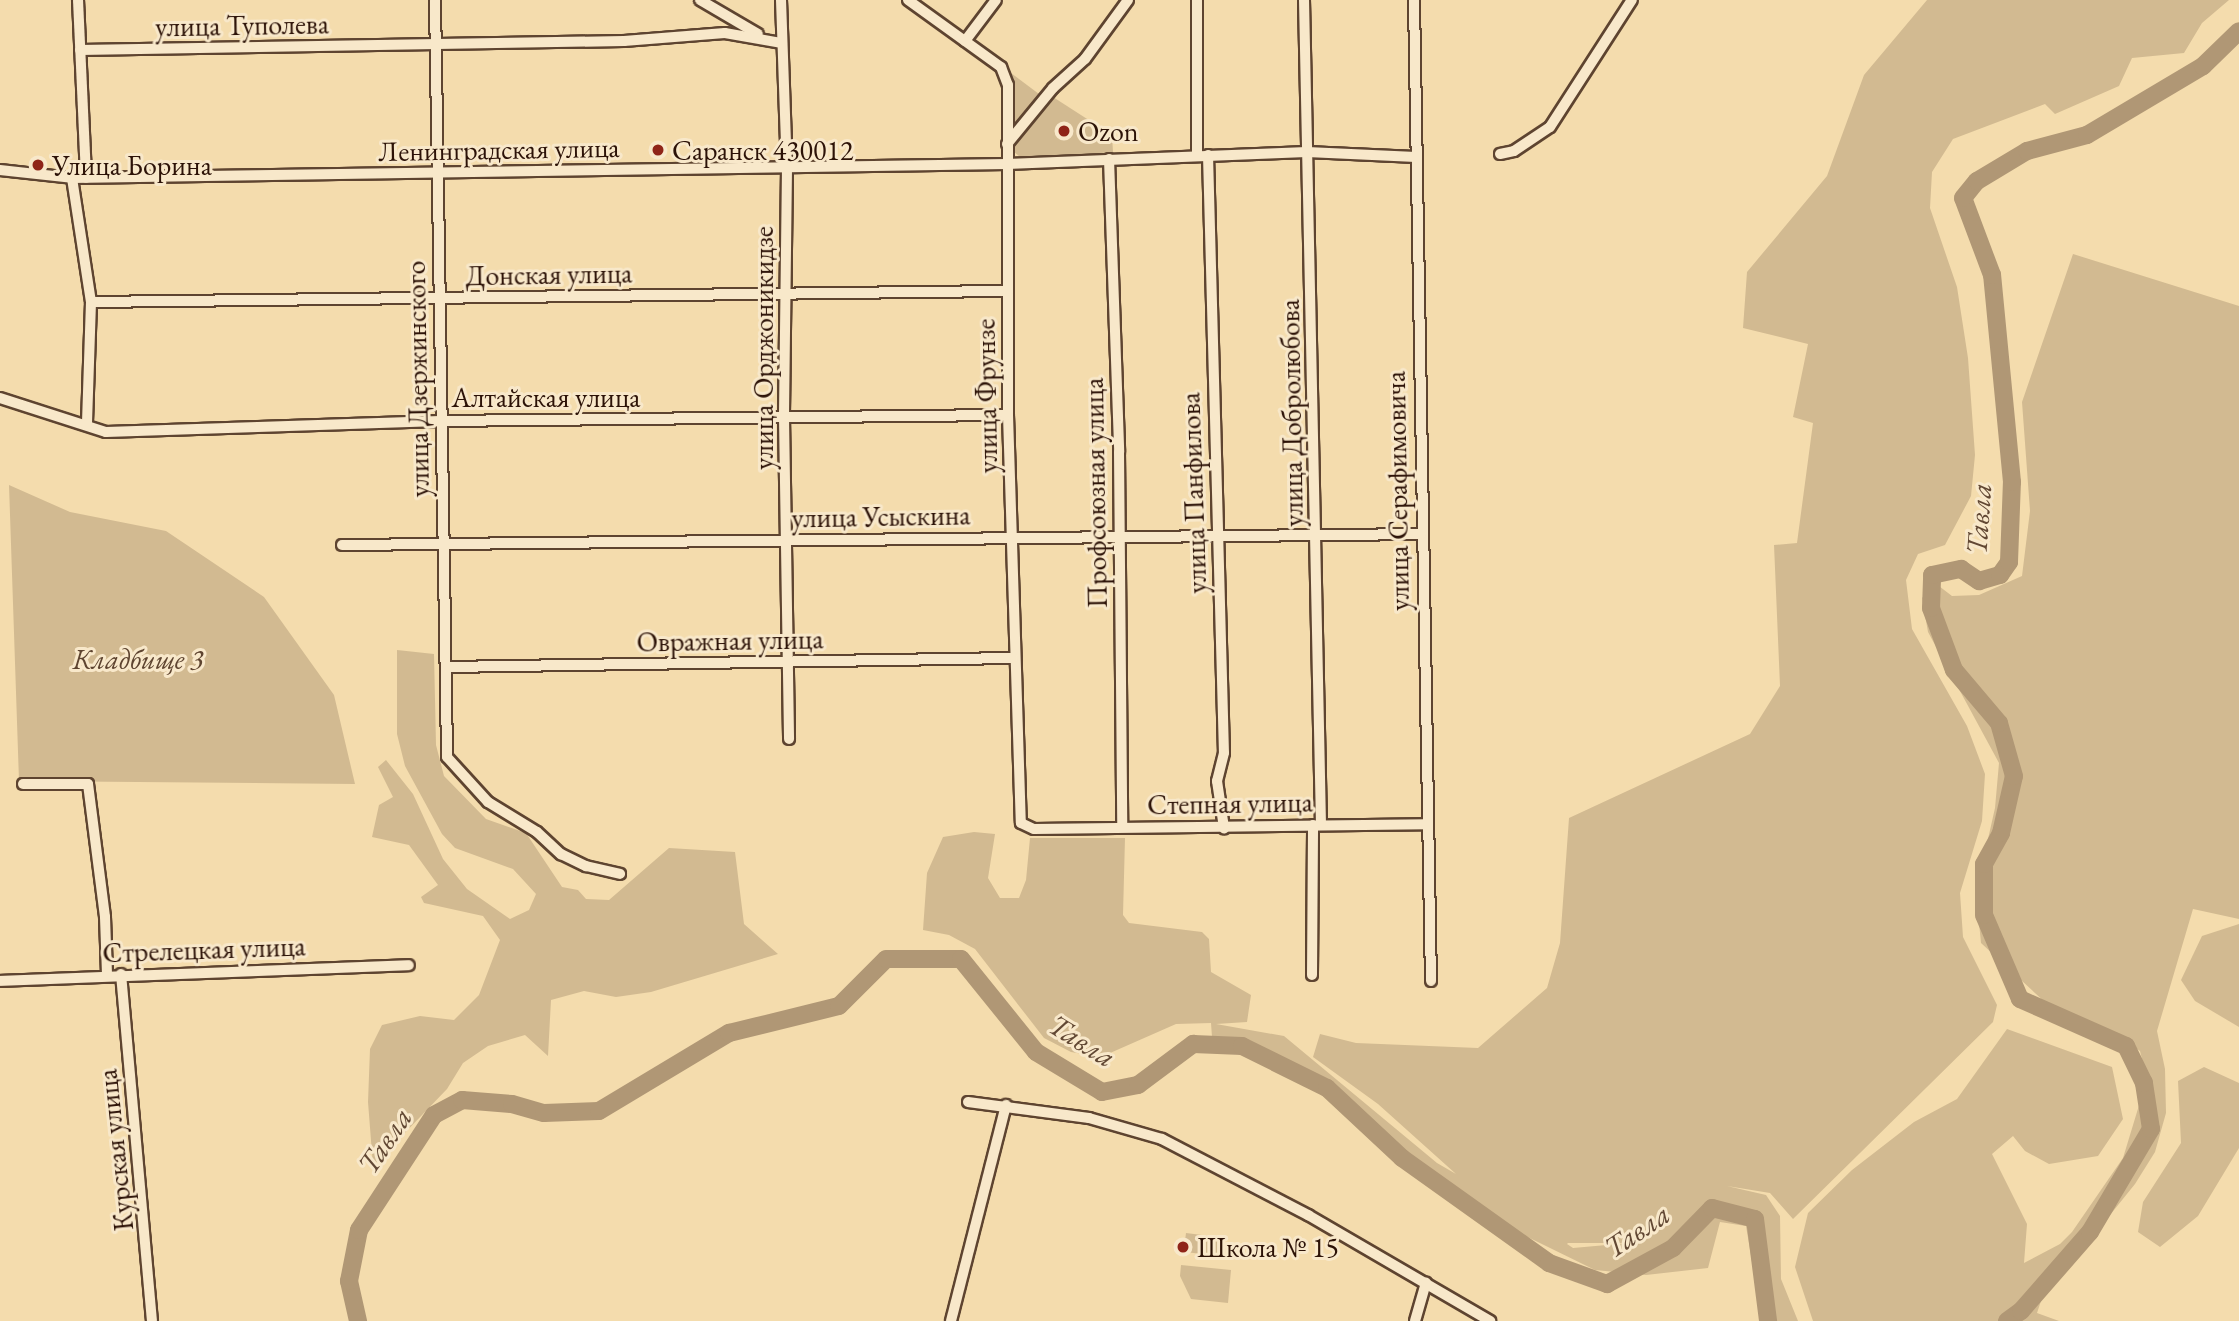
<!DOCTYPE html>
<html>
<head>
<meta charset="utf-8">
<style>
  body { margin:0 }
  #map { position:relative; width:2239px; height:1321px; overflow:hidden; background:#f4dcad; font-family:"EB Garamond",serif }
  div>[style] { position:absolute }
  .green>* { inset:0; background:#d2ba91; transform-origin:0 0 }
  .river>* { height:18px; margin:-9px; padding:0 9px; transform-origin:9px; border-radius:9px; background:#b09775 }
  .roads { filter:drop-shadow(2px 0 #5e4430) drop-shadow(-2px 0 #5e4430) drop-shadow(0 2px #5e4430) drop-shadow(0 -2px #5e4430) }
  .minor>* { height:10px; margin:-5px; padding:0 5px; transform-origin:5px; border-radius:5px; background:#f8e8ca }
  .dots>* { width:19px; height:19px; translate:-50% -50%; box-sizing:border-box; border:4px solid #f8e8ca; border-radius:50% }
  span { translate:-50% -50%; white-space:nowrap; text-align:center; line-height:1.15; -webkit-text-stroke:6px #f8e8ca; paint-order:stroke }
  .street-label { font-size:28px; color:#2c1207 }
  .poi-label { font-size:28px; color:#2c1207 }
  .left { translate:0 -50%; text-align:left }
  .park-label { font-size:28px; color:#5e4430; font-style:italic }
  .water-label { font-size:30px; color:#614733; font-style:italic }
</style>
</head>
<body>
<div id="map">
  <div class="green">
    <div style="clip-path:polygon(evenodd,1927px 0,2229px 0,2202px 23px,2184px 53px,2132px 58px,2119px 86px,2055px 114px,2045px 104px,1953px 139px,1932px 172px,1930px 208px,1957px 287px,1968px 358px,1975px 455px,1971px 496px,1945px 545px,1918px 554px,1906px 580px,1912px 629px,1967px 726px,1985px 774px,1982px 821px,1960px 893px,1963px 937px,1997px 1005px,1993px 1022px,1793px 1219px,1770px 1193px,1727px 1186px,1766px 1195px,1780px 1216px,1781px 1279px,1798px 1321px,1762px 1321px,1746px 1226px,1720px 1222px,1708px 1268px,1646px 1275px,1595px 1270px,1438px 1193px,1283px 1057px,1213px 1051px,1211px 1023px,1176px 1024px,1101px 1057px,1071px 1052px,1044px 1038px,975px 949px,949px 935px,923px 930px,927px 873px,943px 837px,974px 832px,995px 834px,988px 878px,1000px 898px,1019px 898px,1026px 880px,1030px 838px,1125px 838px,1123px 915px,1129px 923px,1202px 932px,1209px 939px,1211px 972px,1251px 995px,1247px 1022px,1216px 1024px,1284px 1036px,1437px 1163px,1456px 1174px,1378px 1104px,1313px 1057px,1320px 1034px,1356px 1043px,1478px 1048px,1547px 988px,1560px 943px,1569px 818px,1750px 734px,1780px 686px,1774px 545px,1797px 543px,1813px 423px,1793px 417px,1808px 344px,1743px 328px,1747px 272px,1827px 176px,1864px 75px,1927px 0,1629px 1243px,1573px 1248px,1567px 1244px,1568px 1243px,1629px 1243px)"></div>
    <div style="clip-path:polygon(1011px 73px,1039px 94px,1012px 130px,1013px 102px)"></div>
    <div style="clip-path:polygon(1053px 97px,1112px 135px,1113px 152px,1044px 158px,1020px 157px,1013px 151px,1015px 140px)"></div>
    <div style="clip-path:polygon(2073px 254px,2239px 306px,2239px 919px,2193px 909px,2157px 1031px,2165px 1069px,2166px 1113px,2155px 1152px,2135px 1184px,2064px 1272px,2052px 1268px,2037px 1313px,2059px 1321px,1813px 1321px,1795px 1267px,1808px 1213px,1852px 1170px,1914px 1122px,1957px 1099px,2007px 1029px,2112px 1067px,2123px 1119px,2098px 1156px,2049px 1164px,2025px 1151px,2013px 1136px,1992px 1154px,2027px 1224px,2024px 1263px,2060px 1244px,2072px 1232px,2123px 1158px,2147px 1079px,2140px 1051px,2111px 1031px,2048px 1005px,1981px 943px,1976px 892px,1995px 808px,1999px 763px,1928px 632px,1922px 598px,1935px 583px,1952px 596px,1979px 595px,2022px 576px,2030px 511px,2022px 402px)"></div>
    <div style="clip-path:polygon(9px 485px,70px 512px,166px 531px,264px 597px,334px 695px,355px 784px,19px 781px)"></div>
    <div style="clip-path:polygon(397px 650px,434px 654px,436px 745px,444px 776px,486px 819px,526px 833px,562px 887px,578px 890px,586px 899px,609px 900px,669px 848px,735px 852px,744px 924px,778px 954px,651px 992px,616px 997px,584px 991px,551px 1000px,548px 1056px,525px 1035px,488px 1046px,463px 1063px,447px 1089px,373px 1166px,368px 1102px,370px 1049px,382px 1025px,420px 1016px,454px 1020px,479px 995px,500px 940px,483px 916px,424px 903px,421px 897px,438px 885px,409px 845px,372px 837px,379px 805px,393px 797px,378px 767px,386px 760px,413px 794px,443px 859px,467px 889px,510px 919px,529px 910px,536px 894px,513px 869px,455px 848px,442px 834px,405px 766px,397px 734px)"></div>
    <div style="clip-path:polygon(2239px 924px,2239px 1027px,2195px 1001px,2181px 980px,2202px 936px)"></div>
    <div style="clip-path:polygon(2204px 1067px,2239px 1083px,2239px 1148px,2198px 1216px,2160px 1247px,2138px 1232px,2143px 1202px,2181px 1143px,2178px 1081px)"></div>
    <div style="left:1186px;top:1233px;width:38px;height:19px;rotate:7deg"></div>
    <div style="clip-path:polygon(1181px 1265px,1231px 1270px,1228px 1303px,1191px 1299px,1180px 1276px)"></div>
  </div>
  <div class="river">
    <div style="left:358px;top:1321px;width:41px;rotate:-102.7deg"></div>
    <div style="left:349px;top:1281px;width:52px;rotate:-78.9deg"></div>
    <div style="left:359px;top:1230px;width:137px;rotate:-56.9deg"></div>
    <div style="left:434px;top:1115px;width:32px;rotate:-28deg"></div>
    <div style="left:462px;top:1100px;width:50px;rotate:4.6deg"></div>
    <div style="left:512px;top:1104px;width:33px;rotate:16deg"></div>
    <div style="left:544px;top:1113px;width:55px;rotate:-2.1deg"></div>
    <div style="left:599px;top:1111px;width:152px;rotate:-31deg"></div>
    <div style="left:729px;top:1033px;width:113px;rotate:-13.8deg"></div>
    <div style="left:839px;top:1006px;width:66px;rotate:-45deg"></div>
    <div style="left:886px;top:959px;width:75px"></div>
    <div style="left:961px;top:959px;width:119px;rotate:51.1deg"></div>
    <div style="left:1036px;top:1052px;width:77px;rotate:31.2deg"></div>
    <div style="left:1102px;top:1092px;width:37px;rotate:-11deg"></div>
    <div style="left:1138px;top:1085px;width:69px;rotate:-36.7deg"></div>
    <div style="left:1193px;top:1044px;width:49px;rotate:2.3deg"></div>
    <div style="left:1242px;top:1046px;width:95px;rotate:26.3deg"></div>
    <div style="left:1327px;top:1088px;width:103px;rotate:43deg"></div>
    <div style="left:1402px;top:1158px;width:181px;rotate:35.5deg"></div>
    <div style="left:1549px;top:1263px;width:62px;rotate:19.9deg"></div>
    <div style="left:1607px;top:1284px;width:75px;rotate:-28.6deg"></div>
    <div style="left:1673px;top:1248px;width:56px;rotate:-45.7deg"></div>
    <div style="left:1712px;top:1208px;width:44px;rotate:14.3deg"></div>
    <div style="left:1755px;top:1219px;width:103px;rotate:82.7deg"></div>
    <div style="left:2007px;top:1321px;width:17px;rotate:-36deg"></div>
    <div style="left:2021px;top:1311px;width:105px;rotate:-48.9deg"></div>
    <div style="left:2090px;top:1232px;width:120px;rotate:-59.4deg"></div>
    <div style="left:2151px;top:1129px;width:47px;rotate:-98.7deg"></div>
    <div style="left:2144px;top:1083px;width:41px;rotate:-115.9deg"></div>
    <div style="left:2126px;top:1046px;width:116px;rotate:-156.1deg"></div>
    <div style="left:2020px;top:999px;width:91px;rotate:-113.2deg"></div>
    <div style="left:1984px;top:915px;width:51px;rotate:-90deg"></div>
    <div style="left:1984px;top:864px;width:35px;rotate:-61deg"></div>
    <div style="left:2001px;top:833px;width:58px;rotate:-77.2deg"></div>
    <div style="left:2014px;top:776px;width:55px;rotate:-105.8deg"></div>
    <div style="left:1999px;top:723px;width:70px;rotate:-130.3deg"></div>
    <div style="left:1954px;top:670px;width:66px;rotate:-110.4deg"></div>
    <div style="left:1931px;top:608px;width:33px;rotate:-88deg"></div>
    <div style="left:1932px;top:575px;width:30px;rotate:-12deg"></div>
    <div style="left:1961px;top:569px;width:22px;rotate:34deg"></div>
    <div style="left:1979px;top:581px;width:22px;rotate:-16deg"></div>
    <div style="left:2000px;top:575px;width:16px;rotate:-55deg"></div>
    <div style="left:2009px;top:562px;width:80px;rotate:-87.9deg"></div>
    <div style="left:2012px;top:482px;width:208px;rotate:-95.5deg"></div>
    <div style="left:1992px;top:275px;width:82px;rotate:-110.6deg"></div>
    <div style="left:1963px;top:198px;width:22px;rotate:-51deg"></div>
    <div style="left:1977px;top:181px;width:58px;rotate:-31deg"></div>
    <div style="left:2027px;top:151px;width:62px;rotate:-14.9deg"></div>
    <div style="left:2087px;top:135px;width:135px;rotate:-30.7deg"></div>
    <div style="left:2203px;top:66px;width:50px;rotate:-44.2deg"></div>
  </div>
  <div class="roads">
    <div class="minor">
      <div style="left:78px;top:0;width:178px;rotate:87.4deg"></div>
      <div style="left:435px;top:0;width:757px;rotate:89.09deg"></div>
      <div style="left:447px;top:757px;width:61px;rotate:47.7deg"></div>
      <div style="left:488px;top:802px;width:57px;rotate:31.5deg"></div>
      <div style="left:537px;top:832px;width:33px;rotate:43deg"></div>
      <div style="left:561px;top:854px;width:28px;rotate:26deg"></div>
      <div style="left:586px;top:866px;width:35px;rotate:13deg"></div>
      <div style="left:700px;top:0;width:67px;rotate:30.4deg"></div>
      <div style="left:781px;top:0;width:168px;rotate:88deg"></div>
      <div style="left:787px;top:168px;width:250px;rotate:90.7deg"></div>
      <div style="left:784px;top:418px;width:321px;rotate:89.1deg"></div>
      <div style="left:908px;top:0;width:115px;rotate:35.8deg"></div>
      <div style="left:1001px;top:67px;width:19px;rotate:69deg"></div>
      <div style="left:1008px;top:85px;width:330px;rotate:90deg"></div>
      <div style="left:1008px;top:415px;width:408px;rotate:88.2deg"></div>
      <div style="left:1021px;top:823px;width:14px;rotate:25deg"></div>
      <div style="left:1034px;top:829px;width:392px;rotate:-0.7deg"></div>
      <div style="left:1197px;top:0;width:155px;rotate:90deg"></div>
      <div style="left:1304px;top:0;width:825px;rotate:88.82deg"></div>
      <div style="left:1414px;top:0;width:981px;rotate:89.01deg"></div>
      <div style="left:965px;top:41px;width:51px;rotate:-52.9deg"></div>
      <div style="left:80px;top:50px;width:544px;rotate:-0.95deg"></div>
      <div style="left:624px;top:41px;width:101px;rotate:-4.5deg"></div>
      <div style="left:725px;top:33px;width:58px;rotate:10deg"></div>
      <div style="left:1007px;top:144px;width:72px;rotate:-50.6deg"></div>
      <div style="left:1053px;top:88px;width:43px;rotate:-42.2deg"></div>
      <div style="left:1085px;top:59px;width:73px;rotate:-53.9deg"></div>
      <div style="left:1500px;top:154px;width:14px;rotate:-12deg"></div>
      <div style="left:1514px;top:151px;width:43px;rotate:-33.7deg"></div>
      <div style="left:1550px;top:127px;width:151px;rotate:-57.2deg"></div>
      <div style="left:1208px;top:155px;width:598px;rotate:88.47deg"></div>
      <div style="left:1224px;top:753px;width:29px;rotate:104deg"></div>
      <div style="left:1217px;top:781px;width:48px;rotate:81.5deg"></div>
      <div style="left:1109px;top:159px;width:293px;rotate:88deg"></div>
      <div style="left:1119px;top:452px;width:375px;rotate:89.5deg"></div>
      <div style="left:0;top:170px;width:72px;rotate:6.3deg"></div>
      <div style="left:72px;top:178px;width:935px;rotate:-0.86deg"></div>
      <div style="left:1007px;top:164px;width:300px;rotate:-2.3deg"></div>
      <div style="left:1307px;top:152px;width:109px;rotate:2.6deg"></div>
      <div style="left:72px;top:178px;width:125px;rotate:81.3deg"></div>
      <div style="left:91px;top:302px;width:123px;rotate:91.9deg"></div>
      <div style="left:91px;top:302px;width:917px;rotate:-0.69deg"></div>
      <div style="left:0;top:398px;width:111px;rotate:17.8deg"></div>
      <div style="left:106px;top:432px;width:334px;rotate:-1.9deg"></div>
      <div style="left:440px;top:421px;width:568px;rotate:-0.61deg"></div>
      <div style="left:342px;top:545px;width:1079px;rotate:-0.58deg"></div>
      <div style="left:447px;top:667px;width:566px;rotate:-0.91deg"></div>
      <div style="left:23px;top:784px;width:65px"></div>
      <div style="left:88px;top:784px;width:134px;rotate:82.7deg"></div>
      <div style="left:105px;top:917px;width:58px;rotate:88deg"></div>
      <div style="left:121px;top:974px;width:348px;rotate:84.9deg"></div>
      <div style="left:1312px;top:975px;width:150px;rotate:-89.6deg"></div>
      <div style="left:0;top:981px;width:409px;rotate:-2.2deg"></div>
      <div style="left:968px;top:1102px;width:122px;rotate:7.5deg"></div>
      <div style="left:1089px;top:1118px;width:76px;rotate:16deg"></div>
      <div style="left:1162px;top:1139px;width:165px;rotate:27.5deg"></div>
      <div style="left:1308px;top:1215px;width:211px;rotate:30.2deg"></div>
      <div style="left:951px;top:1321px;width:223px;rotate:-75.7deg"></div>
      <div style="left:1415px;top:1321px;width:40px;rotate:-74deg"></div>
    </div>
  </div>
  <div class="dots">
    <div style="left:1064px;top:131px;background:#8f2418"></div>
    <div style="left:658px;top:150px;background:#8f2418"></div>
    <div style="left:38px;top:165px;background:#8f2418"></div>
    <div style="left:1183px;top:1247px;background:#8f2418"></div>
  </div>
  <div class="street-label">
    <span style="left:242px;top:25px;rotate:-1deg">улица Туполева</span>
    <span style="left:499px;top:149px;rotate:-1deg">Ленинградская улица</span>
    <span style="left:549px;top:274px;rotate:-1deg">Донская улица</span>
    <span style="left:763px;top:348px;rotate:-90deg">улица Орджоникидзе</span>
    <span style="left:417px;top:379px;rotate:-91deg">улица Дзержинского</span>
    <span style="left:986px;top:396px;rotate:-91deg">улица Фрунзе</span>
    <span style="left:546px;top:397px">Алтайская улица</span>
    <span style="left:1291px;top:413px;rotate:-91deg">улица Добролюбова</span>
    <span style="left:1397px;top:491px;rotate:-91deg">улица Серафимовича</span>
    <span style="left:1095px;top:493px;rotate:-91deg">Профсоюзная улица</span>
    <span style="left:1193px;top:493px;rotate:-92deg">улица Панфилова</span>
    <span style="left:881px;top:516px;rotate:-1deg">улица Усыскина</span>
    <span style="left:730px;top:640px;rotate:-1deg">Овражная улица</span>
    <span style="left:1230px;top:803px;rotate:-1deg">Степная улица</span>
    <span style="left:204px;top:949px;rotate:-2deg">Стрелецкая улица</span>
    <span style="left:115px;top:1150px;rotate:-96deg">Курская улица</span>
  </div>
  <div class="poi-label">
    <span class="left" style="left:1078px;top:131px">Ozon</span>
    <span class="left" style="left:672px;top:150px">Саранск 430012</span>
    <span class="left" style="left:52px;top:165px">Улица Борина</span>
    <span class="left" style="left:1197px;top:1247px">Школа № 15</span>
  </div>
  <div class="park-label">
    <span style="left:138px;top:659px">Кладбище 3</span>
  </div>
  <div class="water-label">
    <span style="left:1979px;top:519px;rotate:-86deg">Тавла</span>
    <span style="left:1082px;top:1041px;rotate:32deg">Тавла</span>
    <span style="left:385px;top:1141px;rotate:-56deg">Тавла</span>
    <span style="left:1637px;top:1231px;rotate:-34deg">Тавла</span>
  </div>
</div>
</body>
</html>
